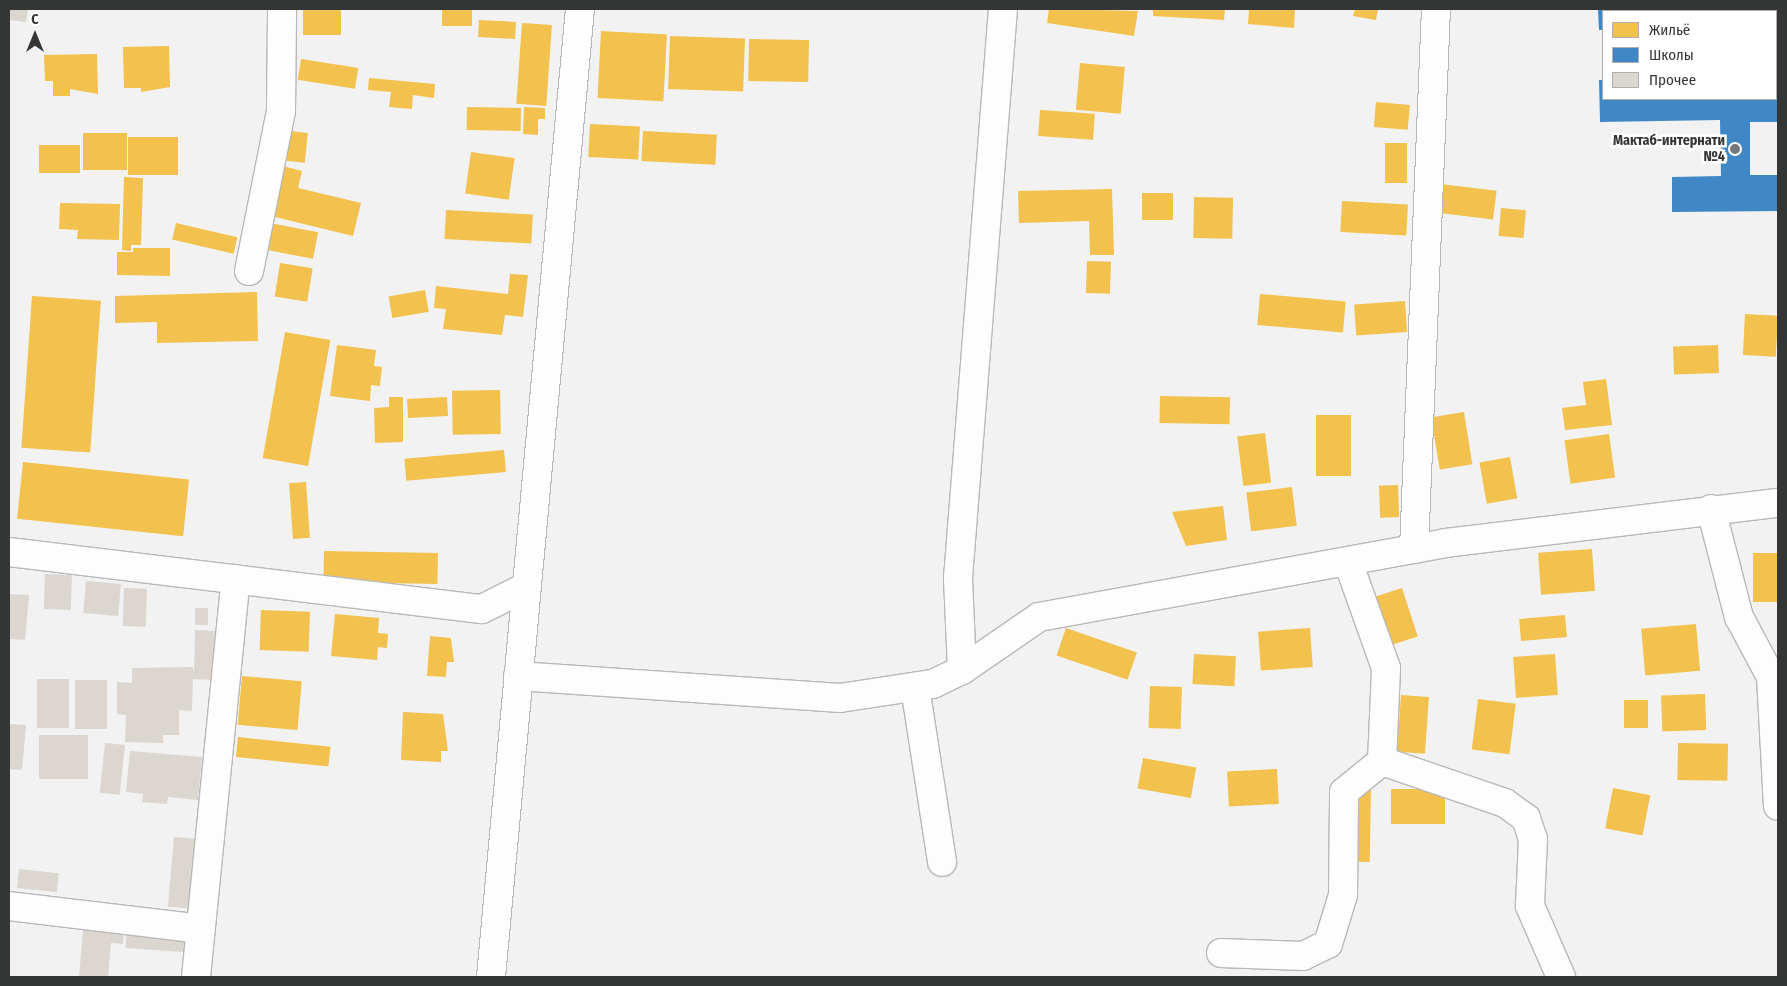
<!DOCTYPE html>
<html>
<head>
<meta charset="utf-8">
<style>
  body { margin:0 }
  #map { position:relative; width:1787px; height:986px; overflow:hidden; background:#f2f2f3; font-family:"Fira Sans Condensed",sans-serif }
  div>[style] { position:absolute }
  .homes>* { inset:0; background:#f2c14e; transform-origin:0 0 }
  .schools>* { inset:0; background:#3f88c5 }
  .building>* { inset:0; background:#dbd6cf; transform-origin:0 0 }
  .roads { filter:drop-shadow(1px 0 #b8b8b9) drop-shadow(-1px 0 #b8b8b9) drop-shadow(0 1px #b8b8b9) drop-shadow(0 -1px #b8b8b9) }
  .minor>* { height:28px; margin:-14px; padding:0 14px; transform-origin:14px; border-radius:14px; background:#fdfdfd }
  .dots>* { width:14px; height:14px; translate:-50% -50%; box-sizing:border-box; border:2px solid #fff; border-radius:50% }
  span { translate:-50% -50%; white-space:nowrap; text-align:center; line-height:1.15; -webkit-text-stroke:5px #fff; paint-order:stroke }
  .poi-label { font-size:14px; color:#343535; font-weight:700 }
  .right { translate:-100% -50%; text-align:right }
  .frame { position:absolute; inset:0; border:10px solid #343535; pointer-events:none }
  .legend { position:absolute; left:1602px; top:10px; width:175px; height:90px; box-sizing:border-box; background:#fff; border:1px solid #aeaeae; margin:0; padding:6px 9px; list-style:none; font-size:15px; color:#343535 }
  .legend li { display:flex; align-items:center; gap:10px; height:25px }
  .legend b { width:25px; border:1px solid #aeaeae }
  .north { position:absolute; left:10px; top:10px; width:50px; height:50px; -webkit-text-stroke:4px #fff; paint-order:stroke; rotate:0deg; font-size:14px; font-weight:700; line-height:20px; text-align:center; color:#343535 }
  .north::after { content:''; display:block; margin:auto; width:18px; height:22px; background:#343535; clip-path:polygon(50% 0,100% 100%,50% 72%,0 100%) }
</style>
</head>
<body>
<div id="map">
  <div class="homes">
    <div style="left:303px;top:9px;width:38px;height:26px"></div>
    <div style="left:442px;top:9px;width:30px;height:17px"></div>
    <div style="clip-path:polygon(1049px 9px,1138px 11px,1134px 36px,1047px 23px)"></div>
    <div style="clip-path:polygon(1153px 9px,1225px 9px,1224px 20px,1153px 16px)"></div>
    <div style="clip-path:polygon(1249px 9px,1295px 9px,1294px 28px,1248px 24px)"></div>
    <div style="clip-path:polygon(1355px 9px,1378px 9px,1376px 20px,1353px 16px)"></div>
    <div style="left:479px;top:20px;width:37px;height:17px;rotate:3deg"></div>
    <div style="left:522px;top:23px;width:30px;height:81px;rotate:4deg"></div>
    <div style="left:601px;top:31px;width:66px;height:67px;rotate:3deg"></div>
    <div style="left:670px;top:36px;width:75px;height:53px;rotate:2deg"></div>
    <div style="left:749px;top:39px;width:60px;height:42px;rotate:1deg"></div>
    <div style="clip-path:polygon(169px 46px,170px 87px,141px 92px,141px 88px,124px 88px,123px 47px)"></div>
    <div style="clip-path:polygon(97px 54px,98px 94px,70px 89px,70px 96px,53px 96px,53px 81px,45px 81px,44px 55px)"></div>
    <div style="left:301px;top:59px;width:58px;height:21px;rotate:9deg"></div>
    <div style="left:1080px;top:63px;width:45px;height:47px;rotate:5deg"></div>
    <div style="clip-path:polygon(369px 78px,435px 84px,434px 98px,413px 95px,412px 109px,389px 107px,391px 92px,368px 90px)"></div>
    <div style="left:1376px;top:102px;width:34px;height:25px;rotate:5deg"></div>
    <div style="left:467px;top:107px;width:54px;height:23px;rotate:1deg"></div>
    <div style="clip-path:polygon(524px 107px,545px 108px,545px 119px,538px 119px,538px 135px,523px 134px)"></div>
    <div style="left:1040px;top:110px;width:55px;height:26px;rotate:4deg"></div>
    <div style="left:590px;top:124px;width:50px;height:33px;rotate:3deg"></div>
    <div style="left:290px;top:131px;width:18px;height:30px;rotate:6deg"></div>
    <div style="left:643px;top:131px;width:74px;height:30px;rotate:3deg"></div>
    <div style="left:83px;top:133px;width:44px;height:37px"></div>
    <div style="left:178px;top:137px;width:38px;height:50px;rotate:90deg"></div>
    <div style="left:1385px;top:143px;width:22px;height:40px"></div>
    <div style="left:39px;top:145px;width:41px;height:28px"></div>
    <div style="left:471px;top:152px;width:44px;height:42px;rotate:8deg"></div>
    <div style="clip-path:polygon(283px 166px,302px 171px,298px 188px,361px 203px,353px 236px,271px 216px)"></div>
    <div style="clip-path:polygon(124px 177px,143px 178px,141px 245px,131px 245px,131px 251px,122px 250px)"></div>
    <div style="left:1441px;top:184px;width:56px;height:29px;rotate:7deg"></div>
    <div style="clip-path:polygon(1112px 189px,1114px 255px,1090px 255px,1089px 221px,1019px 223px,1018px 191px)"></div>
    <div style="left:1142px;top:193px;width:31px;height:27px"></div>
    <div style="left:1194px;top:197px;width:39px;height:41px;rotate:1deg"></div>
    <div style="left:1342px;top:201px;width:66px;height:31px;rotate:3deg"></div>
    <div style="clip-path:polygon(60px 203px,120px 204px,119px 240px,77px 239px,78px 230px,59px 229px)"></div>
    <div style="left:1501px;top:208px;width:25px;height:28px;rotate:5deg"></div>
    <div style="left:446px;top:210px;width:87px;height:29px;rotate:3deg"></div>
    <div style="left:176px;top:223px;width:63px;height:17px;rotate:13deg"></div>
    <div style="left:270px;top:223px;width:49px;height:27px;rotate:11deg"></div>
    <div style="clip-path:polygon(133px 248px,170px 248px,170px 276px,117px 275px,117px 252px,133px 252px)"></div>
    <div style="left:1087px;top:261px;width:24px;height:32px;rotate:2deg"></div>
    <div style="left:280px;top:263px;width:33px;height:34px;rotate:9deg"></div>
    <div style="clip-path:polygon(510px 274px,528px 275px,523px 317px,505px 315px,502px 335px,443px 329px,446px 309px,434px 308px,436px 286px,508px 294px)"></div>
    <div style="left:425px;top:290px;width:22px;height:37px;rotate:80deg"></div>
    <div style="clip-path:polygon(257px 292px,258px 341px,157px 343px,157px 322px,115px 323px,115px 296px)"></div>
    <div style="left:1260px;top:294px;width:86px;height:31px;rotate:5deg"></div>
    <div style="left:32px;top:296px;width:69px;height:152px;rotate:4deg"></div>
    <div style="left:1405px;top:301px;width:31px;height:51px;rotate:86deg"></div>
    <div style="left:1745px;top:314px;width:33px;height:41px;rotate:3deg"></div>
    <div style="left:285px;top:332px;width:46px;height:128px;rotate:10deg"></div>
    <div style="clip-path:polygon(337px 345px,376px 350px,374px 366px,382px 367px,380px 386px,371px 385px,370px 401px,330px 396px)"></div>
    <div style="left:1718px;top:345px;width:28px;height:45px;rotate:88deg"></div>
    <div style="clip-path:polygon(1606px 379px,1612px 425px,1565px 430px,1562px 408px,1586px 405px,1583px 382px)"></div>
    <div style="left:500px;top:390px;width:44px;height:48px;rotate:89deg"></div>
    <div style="left:1160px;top:396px;width:70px;height:27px;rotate:1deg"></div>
    <div style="clip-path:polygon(389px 397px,403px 397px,403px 442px,375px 443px,374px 408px,389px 407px)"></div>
    <div style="left:447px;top:397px;width:19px;height:40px;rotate:87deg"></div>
    <div style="left:1464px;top:412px;width:53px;height:33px;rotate:81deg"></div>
    <div style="left:1316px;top:415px;width:35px;height:61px"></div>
    <div style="left:1265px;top:433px;width:50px;height:28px;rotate:83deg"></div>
    <div style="left:1609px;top:434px;width:44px;height:45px;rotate:82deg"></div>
    <div style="left:504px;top:450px;width:22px;height:100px;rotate:85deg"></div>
    <div style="left:1510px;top:457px;width:42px;height:31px;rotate:80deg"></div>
    <div style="left:23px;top:462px;width:167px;height:57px;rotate:6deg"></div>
    <div style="left:306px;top:482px;width:56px;height:17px;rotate:86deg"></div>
    <div style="left:1398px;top:485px;width:32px;height:19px;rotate:88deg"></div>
    <div style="left:1292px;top:487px;width:39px;height:46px;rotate:83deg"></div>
    <div style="clip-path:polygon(1223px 506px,1227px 540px,1186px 546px,1172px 512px)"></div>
    <div style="left:1592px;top:549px;width:42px;height:54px;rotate:86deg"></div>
    <div style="left:324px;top:551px;width:114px;height:31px;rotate:1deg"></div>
    <div style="left:1778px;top:553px;width:49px;height:25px;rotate:90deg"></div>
    <div style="left:1402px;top:588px;width:51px;height:30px;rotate:72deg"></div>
    <div style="left:261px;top:610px;width:49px;height:40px;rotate:2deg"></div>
    <div style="clip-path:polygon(335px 614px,379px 618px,378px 633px,388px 634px,387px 648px,378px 647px,377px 660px,331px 656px)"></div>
    <div style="left:1565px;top:615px;width:22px;height:46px;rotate:85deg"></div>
    <div style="left:1696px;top:624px;width:47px;height:55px;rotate:85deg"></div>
    <div style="left:1066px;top:628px;width:75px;height:29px;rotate:19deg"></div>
    <div style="left:1310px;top:628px;width:39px;height:52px;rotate:86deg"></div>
    <div style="clip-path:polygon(430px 636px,451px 638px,454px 662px,447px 662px,446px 677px,427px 676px)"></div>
    <div style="left:1194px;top:654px;width:42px;height:30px;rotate:3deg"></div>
    <div style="left:1555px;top:654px;width:41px;height:42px;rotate:86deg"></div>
    <div style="left:242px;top:676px;width:60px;height:49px;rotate:5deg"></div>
    <div style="left:1150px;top:686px;width:32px;height:42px;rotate:2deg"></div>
    <div style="left:1705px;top:694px;width:36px;height:44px;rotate:88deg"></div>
    <div style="left:1401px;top:695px;width:28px;height:57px;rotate:4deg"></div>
    <div style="left:1478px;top:699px;width:38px;height:51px;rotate:7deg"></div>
    <div style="left:1624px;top:700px;width:24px;height:28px"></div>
    <div style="clip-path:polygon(403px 712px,443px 714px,448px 751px,441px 751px,441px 762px,401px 760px)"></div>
    <div style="left:238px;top:737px;width:93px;height:20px;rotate:6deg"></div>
    <div style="left:1678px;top:743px;width:50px;height:37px;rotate:1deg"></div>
    <div style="left:1143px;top:758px;width:54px;height:31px;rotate:10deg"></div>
    <div style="left:1277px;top:769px;width:35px;height:50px;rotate:87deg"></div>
    <div style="left:1371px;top:788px;width:74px;height:14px;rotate:91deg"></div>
    <div style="left:1613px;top:788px;width:38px;height:41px;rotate:11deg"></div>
    <div style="left:1391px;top:789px;width:54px;height:35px"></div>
  </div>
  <div class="schools">
    <div style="clip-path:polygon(1598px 9px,1725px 9px,1725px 11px,1603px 11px,1603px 30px,1599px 30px)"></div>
    <div style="clip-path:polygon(1776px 79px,1778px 122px,1750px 122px,1750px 175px,1778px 175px,1778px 211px,1672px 212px,1672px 177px,1721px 176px,1720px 120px,1600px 122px,1599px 80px,1603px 80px,1603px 99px,1776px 99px)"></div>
  </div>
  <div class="building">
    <div style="clip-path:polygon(9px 9px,28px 9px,26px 22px,9px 20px)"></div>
    <div style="left:45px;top:574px;width:27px;height:35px;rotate:2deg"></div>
    <div style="left:86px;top:581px;width:35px;height:32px;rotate:5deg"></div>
    <div style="left:124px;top:588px;width:23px;height:38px;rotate:2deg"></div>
    <div style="clip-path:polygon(9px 594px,29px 595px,25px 640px,9px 639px)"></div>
    <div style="left:195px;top:608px;width:13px;height:17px"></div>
    <div style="clip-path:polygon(195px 630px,215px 631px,214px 680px,193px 679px,192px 711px,179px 710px,179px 735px,163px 735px,163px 743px,125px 742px,126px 715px,117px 714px,117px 682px,132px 683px,132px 668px,193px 667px,194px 675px)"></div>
    <div style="left:37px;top:679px;width:32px;height:49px"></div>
    <div style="left:75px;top:680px;width:32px;height:49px"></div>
    <div style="clip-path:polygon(9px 724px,26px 725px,22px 770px,9px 769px)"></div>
    <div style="left:39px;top:735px;width:49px;height:44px"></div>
    <div style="left:105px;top:743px;width:20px;height:50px;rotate:6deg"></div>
    <div style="clip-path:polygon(130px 751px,202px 757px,198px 800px,168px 797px,167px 804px,142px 802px,143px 794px,126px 792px)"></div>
    <div style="left:174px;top:837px;width:21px;height:70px;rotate:5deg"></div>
    <div style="left:19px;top:869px;width:40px;height:19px;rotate:6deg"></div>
    <div style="clip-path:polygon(84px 919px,125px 922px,123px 944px,111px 943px,108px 977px,79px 977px)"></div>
    <div style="left:127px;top:926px;width:58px;height:22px;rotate:4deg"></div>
  </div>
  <div class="roads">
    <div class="minor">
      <div style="left:1764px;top:11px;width:2px;rotate:-90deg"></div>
      <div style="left:249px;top:271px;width:163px;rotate:-78.7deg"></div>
      <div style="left:281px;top:111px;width:102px;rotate:-89.4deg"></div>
      <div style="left:1711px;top:509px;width:112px;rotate:75.5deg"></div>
      <div style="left:1739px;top:617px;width:68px;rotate:61.9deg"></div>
      <div style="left:1771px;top:677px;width:129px;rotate:86.9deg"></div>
      <div style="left:1414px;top:549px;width:540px;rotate:-87.67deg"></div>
      <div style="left:9px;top:552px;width:476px;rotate:6.9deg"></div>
      <div style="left:482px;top:609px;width:49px;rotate:-26.6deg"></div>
      <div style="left:962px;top:670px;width:92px;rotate:-92.5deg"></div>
      <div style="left:958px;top:578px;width:571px;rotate:-85.48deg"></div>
      <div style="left:518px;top:676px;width:323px;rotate:3.9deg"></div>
      <div style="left:840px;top:698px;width:94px;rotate:-8.6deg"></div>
      <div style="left:933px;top:684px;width:32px;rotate:-26deg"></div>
      <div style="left:962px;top:670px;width:93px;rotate:-34.5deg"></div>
      <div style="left:1039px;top:617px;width:414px;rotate:-10.3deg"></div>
      <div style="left:1446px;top:543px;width:334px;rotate:-6.9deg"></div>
      <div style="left:915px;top:687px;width:177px;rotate:81.2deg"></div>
      <div style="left:1382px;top:761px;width:130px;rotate:18.9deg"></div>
      <div style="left:1505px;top:803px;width:26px;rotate:36deg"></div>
      <div style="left:1526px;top:818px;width:22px;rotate:72deg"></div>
      <div style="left:1533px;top:839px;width:67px;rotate:92.6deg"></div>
      <div style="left:1530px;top:906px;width:77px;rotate:66.4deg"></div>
      <div style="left:9px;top:906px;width:193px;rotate:6.8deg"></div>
      <div style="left:1221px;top:953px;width:82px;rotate:2.1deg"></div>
      <div style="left:1303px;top:956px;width:28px;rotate:-26deg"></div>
      <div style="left:1328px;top:944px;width:51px;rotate:-73deg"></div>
      <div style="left:1343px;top:895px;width:103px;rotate:-89.4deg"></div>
      <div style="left:1344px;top:792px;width:49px;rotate:-39.2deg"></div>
      <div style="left:1382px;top:761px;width:93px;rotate:-87.5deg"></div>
      <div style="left:1386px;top:668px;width:113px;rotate:-109.7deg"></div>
      <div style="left:196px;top:977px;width:400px;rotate:-84.3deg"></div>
      <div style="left:491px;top:977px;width:972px;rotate:-84.75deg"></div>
    </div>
  </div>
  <div class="dots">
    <div style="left:1735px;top:149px;background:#767778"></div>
  </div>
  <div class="poi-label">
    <span class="right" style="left:1725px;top:149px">Мактаб-интернати<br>№4</span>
  </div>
  <div class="frame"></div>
  <ul class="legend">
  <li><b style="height:14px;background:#f2c14e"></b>Жильё</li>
  <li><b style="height:14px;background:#3f88c5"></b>Школы</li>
  <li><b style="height:14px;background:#dbd6cf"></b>Прочее</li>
  </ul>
  <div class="north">С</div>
</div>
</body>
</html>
